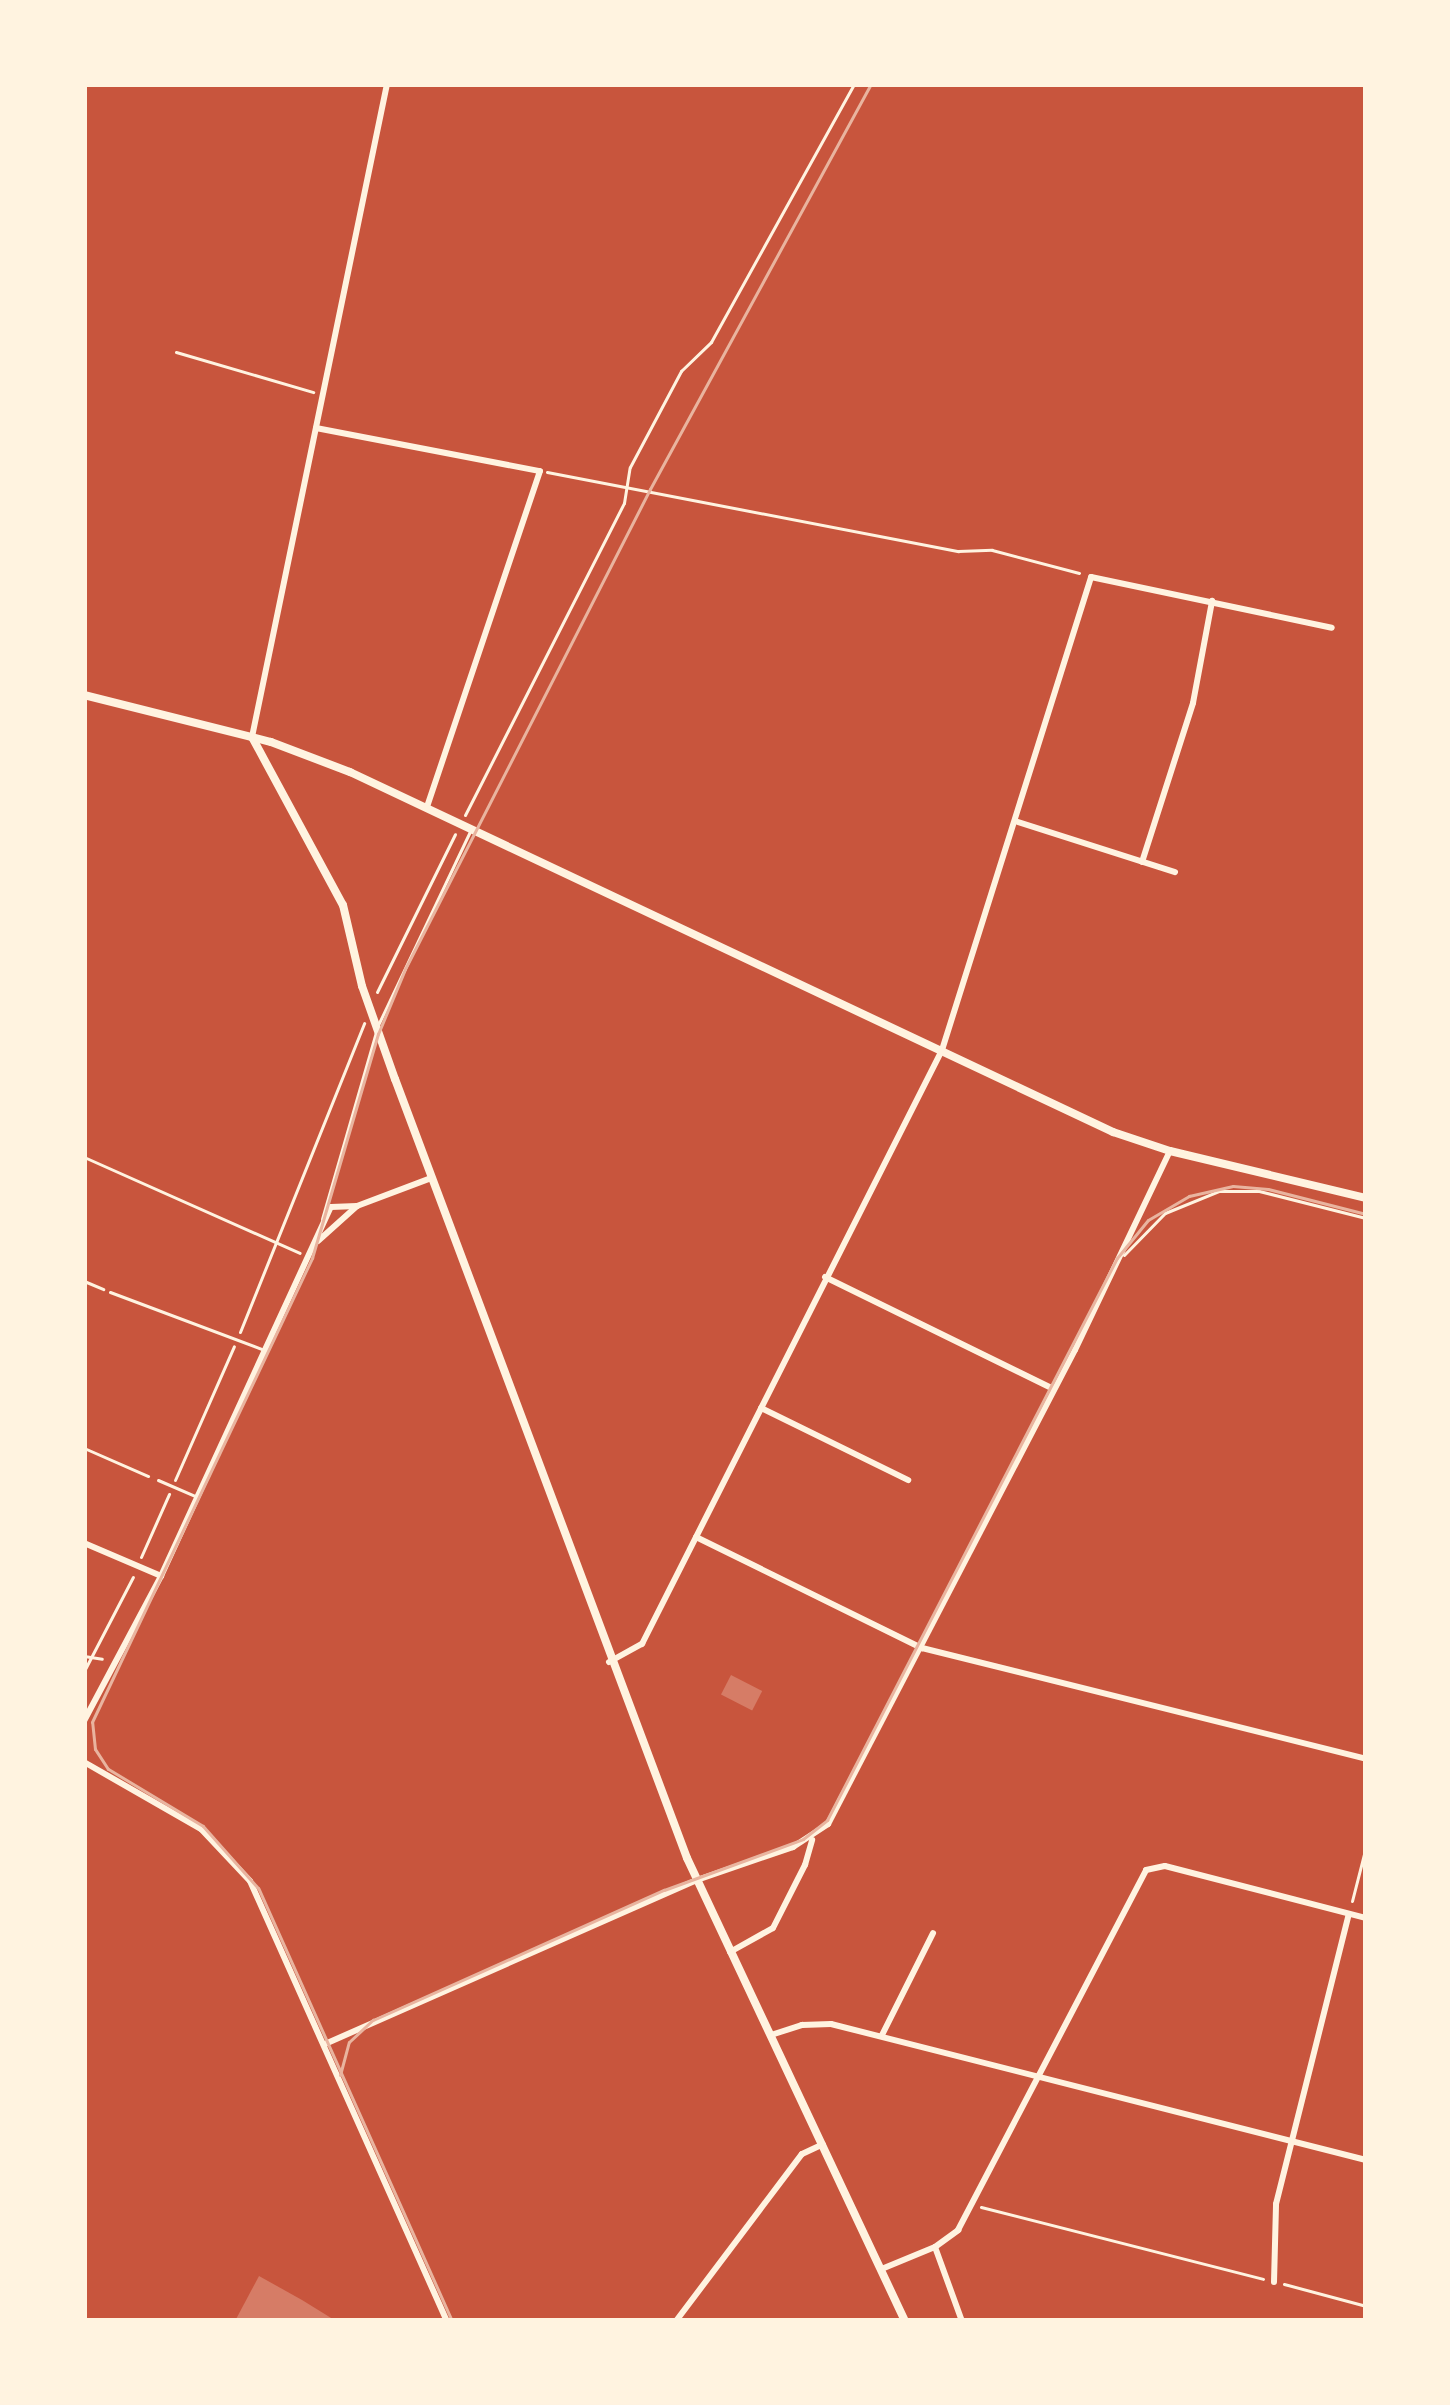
<!DOCTYPE html>
<html>
<head>
<meta charset="utf-8">
<style>
  body { margin:0 }
  #map { position:relative; width:1450px; height:2405px; overflow:hidden; background:#c8553d; font-family:"Open Sans",sans-serif }
  div>[style] { position:absolute }
  .building>* { inset:0; background:#d67c66; transform-origin:0 0 }
  .path>* { height:3px; margin:-1.5px; padding:0 1.5px; transform-origin:1.5px; border-radius:1.5px; background:#fff3e0 }
  .service>* { height:3px; margin:-1.5px; padding:0 1.5px; transform-origin:1.5px; border-radius:1.5px; background:#fff3e0 }
  .minor>* { height:6px; margin:-3px; padding:0 3px; transform-origin:3px; border-radius:3px; background:#fff3e0 }
  .tertiary>* { height:8px; margin:-4px; padding:0 4px; transform-origin:4px; border-radius:4px; background:#fff3e0 }
  .tram>* { height:3px; margin:-1.5px; padding:0 1.5px; transform-origin:1.5px; border-radius:1.5px; background:#e9b49f }
  span { translate:-50% -50%; white-space:nowrap; text-align:center; line-height:1.15; -webkit-text-stroke:9px #fff3e0; paint-order:stroke }
  .frame { position:absolute; inset:0; border:87px solid #fff3e0; pointer-events:none }
</style>
</head>
<body>
<div id="map">
  <div class="building">
    <div style="left:731px;top:1675px;width:35px;height:22px;rotate:27deg"></div>
    <div style="clip-path:polygon(259px 2276px,302px 2300px,336px 2321px,235px 2321px)"></div>
  </div>
  <div class="path">
    <div style="left:176px;top:352px;width:143px;rotate:16.3deg"></div>
    <div style="left:547px;top:472px;width:419px;rotate:10.9deg"></div>
    <div style="left:958px;top:551px;width:34px;rotate:-2deg"></div>
    <div style="left:992px;top:550px;width:90px;rotate:14.8deg"></div>
    <div style="left:465px;top:815px;width:350px;rotate:-63deg"></div>
    <div style="left:624px;top:503px;width:36px;rotate:-81deg"></div>
    <div style="left:630px;top:467px;width:109px;rotate:-62deg"></div>
    <div style="left:681px;top:371px;width:42px;rotate:-44deg"></div>
    <div style="left:711px;top:342px;width:295px;rotate:-61deg"></div>
    <div style="left:377px;top:992px;width:176px;rotate:-63.7deg"></div>
    <div style="left:84px;top:1157px;width:236px;rotate:24deg"></div>
    <div style="left:84px;top:1281px;width:21px;rotate:23deg"></div>
    <div style="left:240px;top:1332px;width:333px;rotate:-68.1deg"></div>
    <div style="left:84px;top:1448px;width:70px;rotate:23.6deg"></div>
    <div style="left:175px;top:1480px;width:146px;rotate:-66.2deg"></div>
    <div style="left:141px;top:1557px;width:69px;rotate:-66deg"></div>
    <div style="left:84px;top:1656px;width:18px;rotate:9deg"></div>
    <div style="left:84px;top:1671px;width:106px;rotate:-62.5deg"></div>
    <div style="left:1352px;top:1901px;width:57px;rotate:-75.7deg"></div>
    <div style="left:981px;top:2207px;width:291px;rotate:14.3deg"></div>
    <div style="left:1284px;top:2284px;width:85px;rotate:15deg"></div>
  </div>
  <div class="service">
    <div style="left:379px;top:1023px;width:212px;rotate:-64.6deg"></div>
    <div style="left:322px;top:1219px;width:195px;rotate:-73.9deg"></div>
    <div style="left:1124px;top:1255px;width:59px;rotate:-45.7deg"></div>
    <div style="left:1165px;top:1213px;width:58px;rotate:-22.2deg"></div>
    <div style="left:1219px;top:1191px;width:40px"></div>
    <div style="left:1259px;top:1191px;width:110px;rotate:14.2deg"></div>
    <div style="left:110px;top:1292px;width:165px;rotate:20.6deg"></div>
    <div style="left:158px;top:1480px;width:40px;rotate:23.4deg"></div>
  </div>
  <div class="minor">
    <div style="left:316px;top:428px;width:228px;rotate:10.9deg"></div>
    <div style="left:540px;top:471px;width:354px;rotate:108.6deg"></div>
    <div style="left:252px;top:737px;width:667px;rotate:-78.32deg"></div>
    <div style="left:1015px;top:821px;width:168px;rotate:17.7deg"></div>
    <div style="left:1142px;top:862px;width:167px;rotate:-72.2deg"></div>
    <div style="left:1193px;top:703px;width:104px;rotate:-79.4deg"></div>
    <div style="left:318px;top:1241px;width:52px;rotate:-41.9deg"></div>
    <div style="left:825px;top:1277px;width:255px;rotate:26.1deg"></div>
    <div style="left:761px;top:1408px;width:164px;rotate:26.1deg"></div>
    <div style="left:696px;top:1537px;width:252px;rotate:26.2deg"></div>
    <div style="left:922px;top:1648px;width:458px;rotate:14deg"></div>
    <div style="left:84px;top:1543px;width:84px;rotate:23.2deg"></div>
    <div style="left:609px;top:1662px;width:38px;rotate:-29deg"></div>
    <div style="left:642px;top:1644px;width:665px;rotate:-63.2deg"></div>
    <div style="left:942px;top:1050px;width:496px;rotate:-72.5deg"></div>
    <div style="left:1091px;top:577px;width:246px;rotate:11.9deg"></div>
    <div style="left:84px;top:1721px;width:164px;rotate:-62deg"></div>
    <div style="left:161px;top:1576px;width:406px;rotate:-65.3deg"></div>
    <div style="left:331px;top:1207px;width:26px;rotate:-2deg"></div>
    <div style="left:357px;top:1206px;width:79px;rotate:-20.7deg"></div>
    <div style="left:84px;top:1762px;width:135px;rotate:29.8deg"></div>
    <div style="left:201px;top:1829px;width:71px;rotate:46.7deg"></div>
    <div style="left:250px;top:1881px;width:482px;rotate:65.9deg"></div>
    <div style="left:730px;top:1952px;width:49px;rotate:-29.2deg"></div>
    <div style="left:773px;top:1928px;width:71px;rotate:-63.1deg"></div>
    <div style="left:805px;top:1865px;width:26px;rotate:-74deg"></div>
    <div style="left:771px;top:2035px;width:33px;rotate:-18deg"></div>
    <div style="left:802px;top:2025px;width:29px;rotate:-2deg"></div>
    <div style="left:831px;top:2024px;width:552px;rotate:14.26deg"></div>
    <div style="left:882px;top:2035px;width:114px;rotate:-63.4deg"></div>
    <div style="left:325px;top:2044px;width:407px;rotate:-23.8deg"></div>
    <div style="left:697px;top:1880px;width:102px;rotate:-19deg"></div>
    <div style="left:793px;top:1847px;width:42px;rotate:-33.3deg"></div>
    <div style="left:828px;top:1824px;width:534px;rotate:-62.48deg"></div>
    <div style="left:1075px;top:1350px;width:221px;rotate:-64.5deg"></div>
    <div style="left:935px;top:2247px;width:79px;rotate:70deg"></div>
    <div style="left:884px;top:2268px;width:55px;rotate:-22.4deg"></div>
    <div style="left:935px;top:2247px;width:29px;rotate:-36deg"></div>
    <div style="left:958px;top:2230px;width:406px;rotate:-62.4deg"></div>
    <div style="left:1146px;top:1870px;width:19px;rotate:-12deg"></div>
    <div style="left:1165px;top:1866px;width:208px;rotate:14.5deg"></div>
    <div style="left:1274px;top:2282px;width:78px;rotate:-88.5deg"></div>
    <div style="left:1276px;top:2204px;width:299px;rotate:-75.9deg"></div>
    <div style="left:676px;top:2321px;width:209px;rotate:-53deg"></div>
    <div style="left:802px;top:2154px;width:23px;rotate:-25deg"></div>
  </div>
  <div class="tertiary">
    <div style="left:84px;top:695px;width:193px;rotate:14.1deg"></div>
    <div style="left:271px;top:742px;width:85px;rotate:20.8deg"></div>
    <div style="left:350px;top:772px;width:844px;rotate:25.26deg"></div>
    <div style="left:1113px;top:1132px;width:60px;rotate:18.4deg"></div>
    <div style="left:1170px;top:1151px;width:202px;rotate:13.5deg"></div>
    <div style="left:252px;top:737px;width:191px;rotate:61.6deg"></div>
    <div style="left:343px;top:905px;width:83px;rotate:76.8deg"></div>
    <div style="left:362px;top:986px;width:99px;rotate:70.5deg"></div>
    <div style="left:395px;top:1079px;width:832px;rotate:69.45deg"></div>
    <div style="left:687px;top:1858px;width:512px;rotate:64.79deg"></div>
  </div>
  <div class="tram">
    <div style="left:340px;top:2075px;width:34px;rotate:-75deg"></div>
    <div style="left:349px;top:2042px;width:33px;rotate:-43deg"></div>
    <div style="left:373px;top:2020px;width:319px;rotate:-24.1deg"></div>
    <div style="left:664px;top:1890px;width:148px;rotate:-20.1deg"></div>
    <div style="left:803px;top:1839px;width:31px;rotate:-38deg"></div>
    <div style="left:827px;top:1820px;width:632px;rotate:-62.71deg"></div>
    <div style="left:1117px;top:1258px;width:49px;rotate:-50.8deg"></div>
    <div style="left:1148px;top:1220px;width:48px;rotate:-30.3deg"></div>
    <div style="left:1189px;top:1196px;width:45px;rotate:-12.8deg"></div>
    <div style="left:1233px;top:1186px;width:35px;rotate:5deg"></div>
    <div style="left:1268px;top:1189px;width:101px;rotate:14.3deg"></div>
    <div style="left:452px;top:2321px;width:474px;rotate:-114.1deg"></div>
    <div style="left:258px;top:1888px;width:83px;rotate:-131.6deg"></div>
    <div style="left:203px;top:1826px;width:111px;rotate:-149deg"></div>
    <div style="left:108px;top:1769px;width:24px;rotate:-123deg"></div>
    <div style="left:95px;top:1749px;width:27px;rotate:-96deg"></div>
    <div style="left:92px;top:1722px;width:514px;rotate:-64.63deg"></div>
    <div style="left:312px;top:1258px;width:234px;rotate:-73.6deg"></div>
    <div style="left:378px;top:1034px;width:70px;rotate:-67.4deg"></div>
    <div style="left:405px;top:969px;width:539px;rotate:-62.96deg"></div>
    <div style="left:650px;top:489px;width:461px;rotate:-61.4deg"></div>
  </div>
  <div class="frame"></div>
</div>
</body>
</html>
